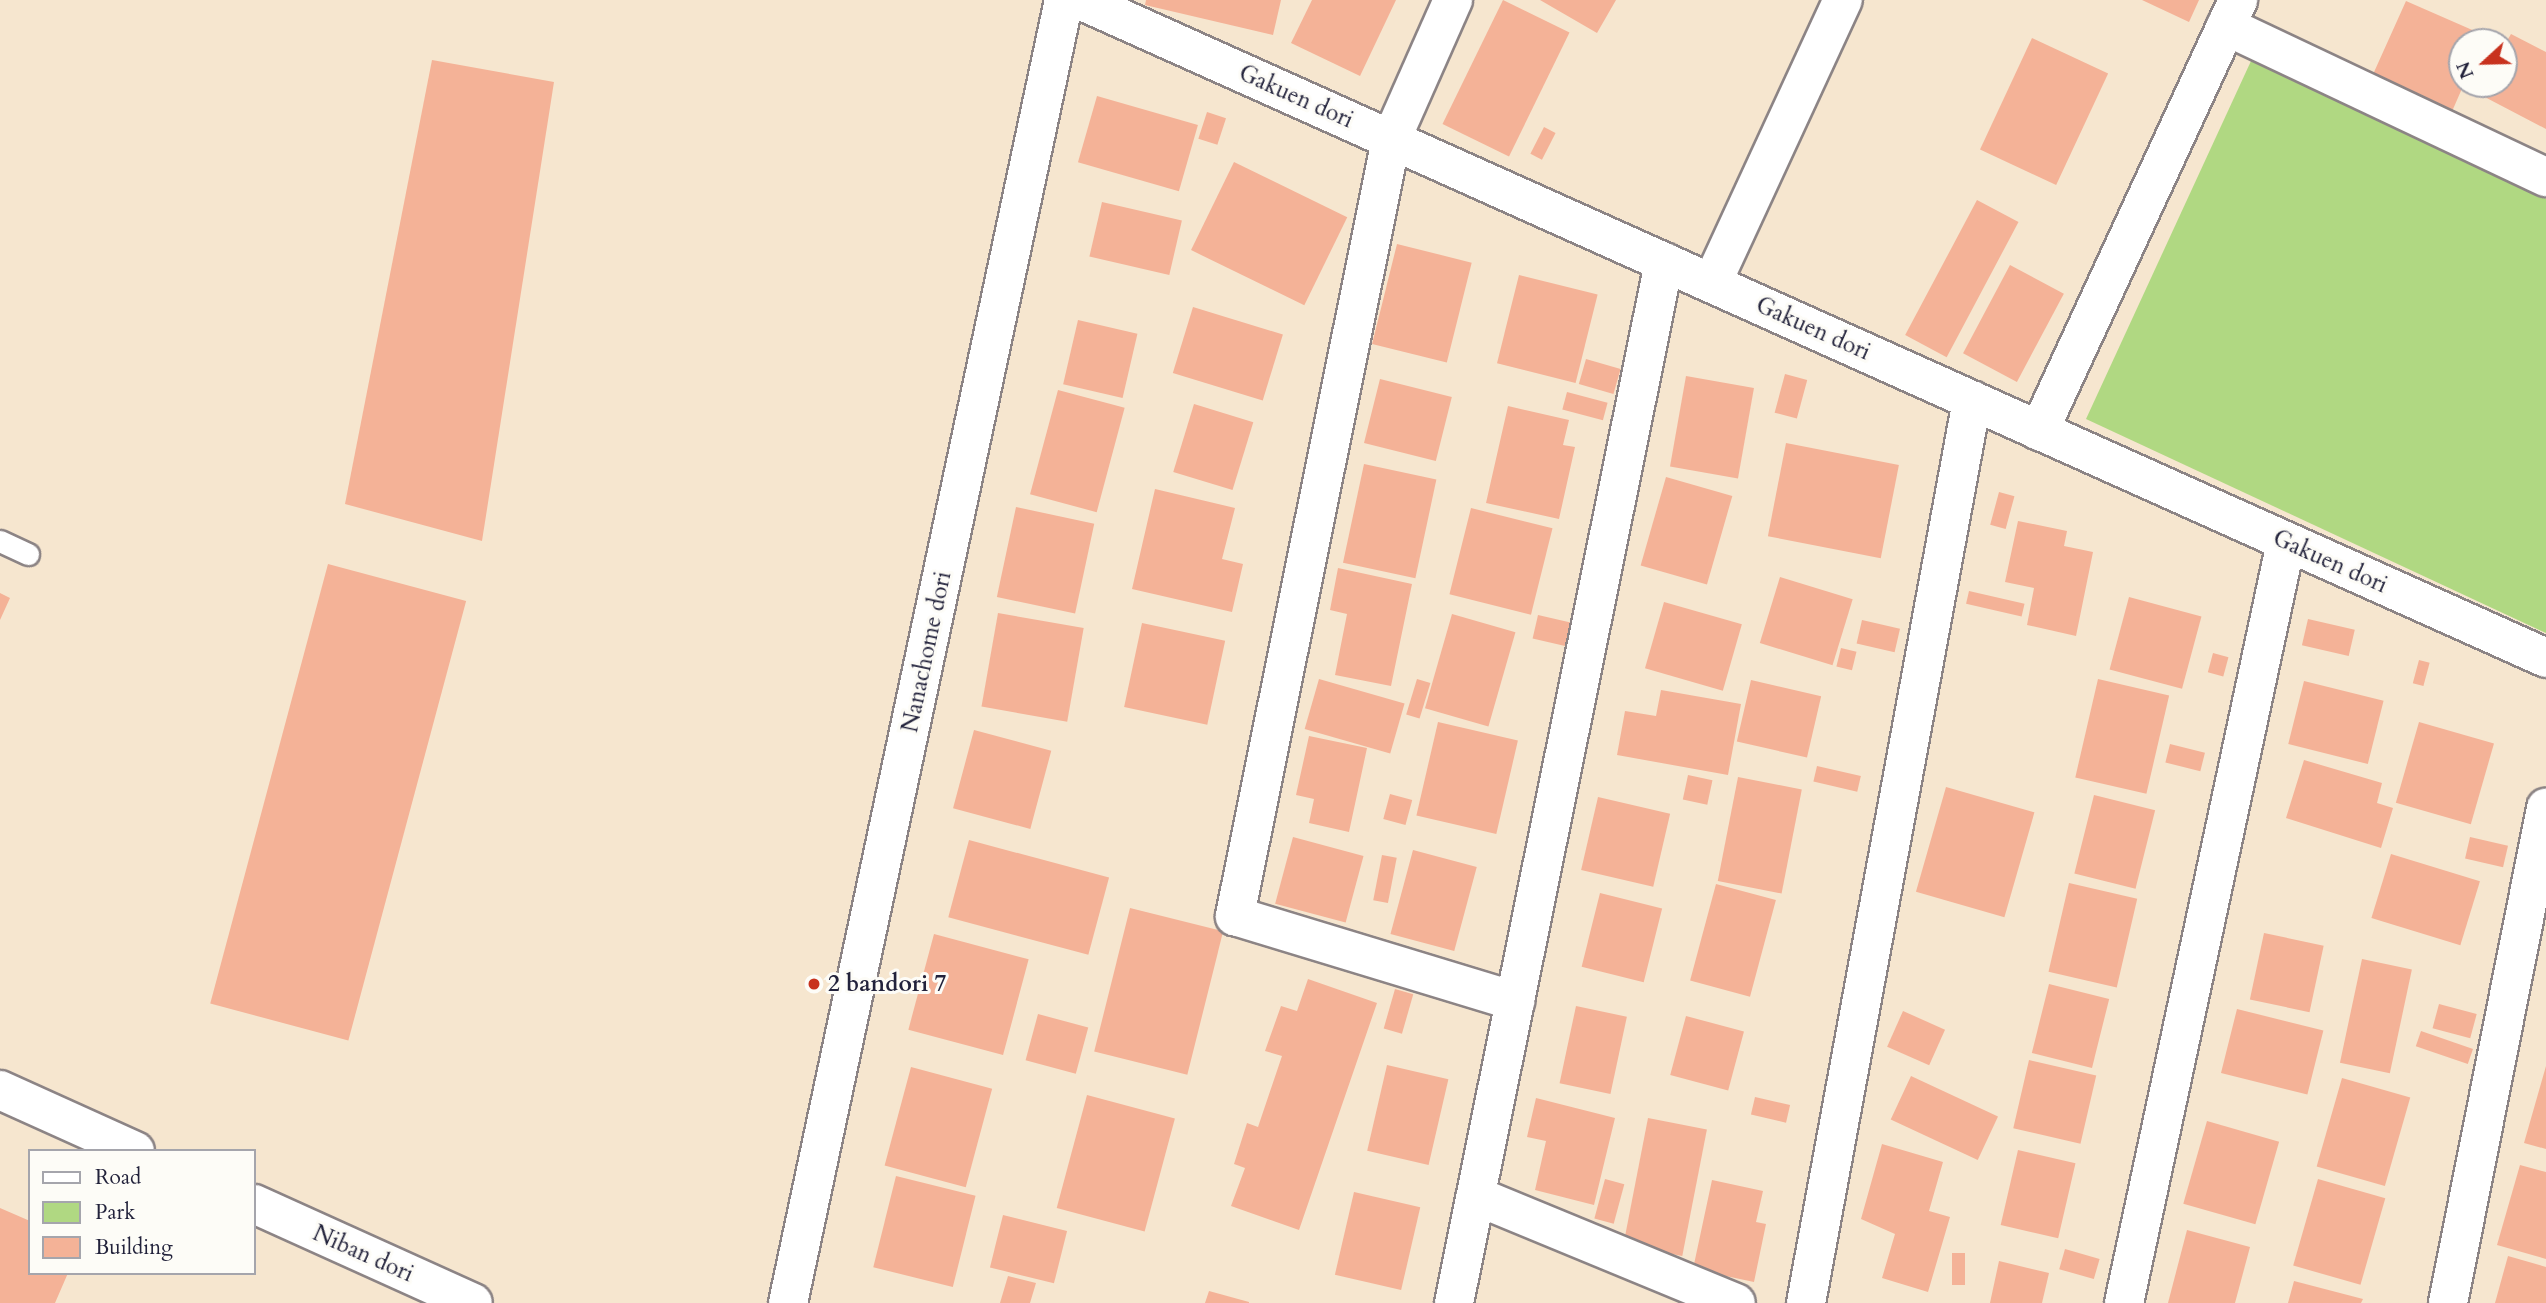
<!DOCTYPE html>
<html>
<head>
<meta charset="utf-8">
<style>
  body { margin:0 }
  #map { position:relative; width:2546px; height:1303px; overflow:hidden; background:#f6e6cf; font-family:Cardo,serif }
  div>[style] { position:absolute }
  .green>* { inset:0; background:#b0d882 }
  .building>* { inset:0; background:#f4b297; transform-origin:0 0 }
  .roads { filter:drop-shadow(2px 0 #8c8485) drop-shadow(-2px 0 #8c8485) drop-shadow(0 2px #8c8485) drop-shadow(0 -2px #8c8485) }
  .service>* { height:21px; margin:-10.5px; padding:0 10.5px; transform-origin:10.5px; border-radius:10.5px; background:#fff }
  .minor>* { height:38px; margin:-19px; padding:0 19px; transform-origin:19px; border-radius:19px; background:#fff }
  .tertiary>* { height:38px; margin:-19px; padding:0 19px; transform-origin:19px; border-radius:19px; background:#fff }
  .dots>* { width:19px; height:19px; translate:-50% -50%; box-sizing:border-box; border:4px solid #fdfcf7; border-radius:50% }
  span { translate:-50% -50%; white-space:nowrap; text-align:center; line-height:1.15; -webkit-text-stroke:6px #fdfcf7; paint-order:stroke }
  .street-label { font-size:23px; color:#22223b }
  .poi-label { font-size:23px; color:#22223b; font-weight:700 }
  .left { translate:0 -50%; text-align:left }
  .legend { position:absolute; left:28px; top:1149px; width:228px; height:126px; box-sizing:border-box; background:#fdfcf7; border:2px solid #a5a5ac; margin:0; padding:9px 12px; list-style:none; font-size:21px; color:#22223b }
  .legend li { display:flex; align-items:center; gap:14px; height:35px }
  .legend b { width:35px; border:2px solid #a5a5ac }
  .north { position:absolute; left:2448px; top:28px; width:70px; height:70px; box-sizing:border-box; background:#fdfcf7; border:2px solid #a5a5ac; border-radius:50%; rotate:248deg; font-size:19px; font-weight:700; line-height:28px; text-align:center; color:#22223b }
  .north::after { content:''; display:block; margin:auto; width:24px; height:32px; background:#c8321e; clip-path:polygon(50% 0,100% 100%,50% 72%,0 100%) }
</style>
</head>
<body>
<div id="map">
  <div class="green">
    <div style="clip-path:polygon(2251px 61px,2546px 199px,2546px 633px,2086px 419px)"></div>
  </div>
  <div class="building">
    <div style="clip-path:polygon(1146px 0,1281px 0,1273px 35px,1145px 5px)"></div>
    <div style="clip-path:polygon(1312px 0,1396px 0,1360px 76px,1291px 43px)"></div>
    <div style="left:1503px;top:0;width:74px;height:138px;rotate:26deg"></div>
    <div style="clip-path:polygon(1540px 0,1616px 0,1597px 33px)"></div>
    <div style="clip-path:polygon(2142px 0,2199px 0,2189px 22px)"></div>
    <div style="clip-path:polygon(2406px 1px,2486px 36px,2483px 42px,2462px 42px,2464px 84px,2450px 116px,2370px 81px)"></div>
    <div style="clip-path:polygon(2511px 34px,2546px 52px,2546px 129px,2479px 94px,2484px 84px,2504px 84px,2504px 46px)"></div>
    <div style="left:2032px;top:38px;width:84px;height:123px;rotate:25deg"></div>
    <div style="clip-path:polygon(432px 60px,554px 82px,482px 541px,345px 504px)"></div>
    <div style="left:1097px;top:96px;width:105px;height:69px;rotate:16deg"></div>
    <div style="left:1207px;top:112px;width:20px;height:28px;rotate:18deg"></div>
    <div style="left:1544px;top:127px;width:13px;height:30px;rotate:27deg"></div>
    <div style="left:1234px;top:162px;width:126px;height:98px;rotate:26deg"></div>
    <div style="left:1977px;top:200px;width:47px;height:153px;rotate:28deg"></div>
    <div style="left:1102px;top:202px;width:82px;height:56px;rotate:13deg"></div>
    <div style="left:1397px;top:244px;width:77px;height:103px;rotate:14deg"></div>
    <div style="left:2010px;top:265px;width:61px;height:100px;rotate:28deg"></div>
    <div style="left:1519px;top:275px;width:81px;height:91px;rotate:14deg"></div>
    <div style="left:1193px;top:307px;width:94px;height:69px;rotate:17deg"></div>
    <div style="left:1078px;top:320px;width:61px;height:66px;rotate:13deg"></div>
    <div style="left:1586px;top:359px;width:36px;height:26px;rotate:16deg"></div>
    <div style="left:1785px;top:374px;width:23px;height:40px;rotate:15deg"></div>
    <div style="left:1686px;top:376px;width:69px;height:92px;rotate:10deg"></div>
    <div style="left:1380px;top:379px;width:74px;height:66px;rotate:14deg"></div>
    <div style="left:1058px;top:390px;width:69px;height:108px;rotate:15deg"></div>
    <div style="left:1567px;top:392px;width:42px;height:18px;rotate:15deg"></div>
    <div style="left:1194px;top:404px;width:62px;height:71px;rotate:17deg"></div>
    <div style="clip-path:polygon(1508px 406px,1569px 420px,1563px 445px,1575px 447px,1559px 519px,1486px 503px)"></div>
    <div style="left:1786px;top:443px;width:115px;height:95px;rotate:11deg"></div>
    <div style="left:1364px;top:464px;width:74px;height:101px;rotate:12deg"></div>
    <div style="left:1666px;top:477px;width:69px;height:92px;rotate:16deg"></div>
    <div style="clip-path:polygon(1155px 489px,1235px 508px,1222px 559px,1243px 564px,1232px 612px,1132px 589px)"></div>
    <div style="left:1999px;top:492px;width:16px;height:34px;rotate:15deg"></div>
    <div style="left:1016px;top:507px;width:80px;height:92px;rotate:12deg"></div>
    <div style="left:1471px;top:508px;width:84px;height:89px;rotate:14deg"></div>
    <div style="clip-path:polygon(2018px 521px,2067px 531px,2064px 546px,2093px 552px,2076px 636px,2027px 625px,2034px 588px,2005px 582px)"></div>
    <div style="left:328px;top:564px;width:143px;height:455px;rotate:15deg"></div>
    <div style="clip-path:polygon(1338px 568px,1412px 584px,1391px 686px,1335px 675px,1347px 614px,1330px 610px)"></div>
    <div style="left:1780px;top:577px;width:76px;height:69px;rotate:17deg"></div>
    <div style="left:1969px;top:591px;width:57px;height:13px;rotate:13deg"></div>
    <div style="clip-path:polygon(0 593px,10px 598px,0 620px)"></div>
    <div style="left:2129px;top:597px;width:75px;height:75px;rotate:15deg"></div>
    <div style="left:1664px;top:602px;width:81px;height:69px;rotate:16deg"></div>
    <div style="left:998px;top:613px;width:87px;height:95px;rotate:10deg"></div>
    <div style="left:1452px;top:614px;width:66px;height:98px;rotate:16deg"></div>
    <div style="left:1538px;top:615px;width:40px;height:24px;rotate:13deg"></div>
    <div style="left:2308px;top:619px;width:48px;height:27px;rotate:13deg"></div>
    <div style="left:1862px;top:620px;width:39px;height:24px;rotate:13deg"></div>
    <div style="left:1142px;top:623px;width:85px;height:86px;rotate:12deg"></div>
    <div style="left:1841px;top:648px;width:16px;height:19px;rotate:14deg"></div>
    <div style="left:2213px;top:653px;width:16px;height:20px;rotate:15deg"></div>
    <div style="left:2419px;top:660px;width:11px;height:24px;rotate:15deg"></div>
    <div style="left:1319px;top:679px;width:89px;height:52px;rotate:16deg"></div>
    <div style="left:1417px;top:679px;width:14px;height:37px;rotate:17deg"></div>
    <div style="left:2098px;top:679px;width:73px;height:101px;rotate:13deg"></div>
    <div style="left:1751px;top:680px;width:72px;height:63px;rotate:13deg"></div>
    <div style="left:2304px;top:681px;width:82px;height:65px;rotate:14deg"></div>
    <div style="clip-path:polygon(1661px 690px,1741px 704px,1728px 775px,1617px 755px,1625px 711px,1656px 716px)"></div>
    <div style="left:1438px;top:722px;width:82px;height:96px;rotate:13deg"></div>
    <div style="left:2419px;top:722px;width:78px;height:84px;rotate:16deg"></div>
    <div style="left:974px;top:730px;width:80px;height:81px;rotate:15deg"></div>
    <div style="clip-path:polygon(1309px 736px,1367px 748px,1349px 832px,1309px 823px,1314px 799px,1296px 795px)"></div>
    <div style="left:2170px;top:744px;width:36px;height:19px;rotate:14deg"></div>
    <div style="clip-path:polygon(2304px 760px,2382px 783px,2377px 803px,2393px 808px,2381px 848px,2286px 818px)"></div>
    <div style="left:1817px;top:766px;width:45px;height:16px;rotate:13deg"></div>
    <div style="left:1688px;top:775px;width:25px;height:25px;rotate:12deg"></div>
    <div style="left:1738px;top:777px;width:65px;height:106px;rotate:11deg"></div>
    <div style="left:1946px;top:787px;width:92px;height:109px;rotate:16deg"></div>
    <div style="left:1390px;top:794px;width:23px;height:26px;rotate:15deg"></div>
    <div style="left:2094px;top:795px;width:63px;height:81px;rotate:14deg"></div>
    <div style="left:1598px;top:797px;width:74px;height:75px;rotate:13deg"></div>
    <div style="left:1293px;top:837px;width:73px;height:69px;rotate:15deg"></div>
    <div style="left:2470px;top:837px;width:39px;height:22px;rotate:13deg"></div>
    <div style="left:969px;top:840px;width:145px;height:80px;rotate:15deg"></div>
    <div style="left:1413px;top:850px;width:66px;height:87px;rotate:15deg"></div>
    <div style="left:2391px;top:854px;width:93px;height:67px;rotate:17deg"></div>
    <div style="left:1382px;top:855px;width:15px;height:46px;rotate:11deg"></div>
    <div style="left:2069px;top:883px;width:70px;height:91px;rotate:13deg"></div>
    <div style="left:1716px;top:884px;width:62px;height:100px;rotate:15deg"></div>
    <div style="left:1600px;top:893px;width:64px;height:76px;rotate:14deg"></div>
    <div style="left:1130px;top:908px;width:96px;height:148px;rotate:14deg"></div>
    <div style="left:2264px;top:933px;width:61px;height:68px;rotate:12deg"></div>
    <div style="left:934px;top:934px;width:98px;height:99px;rotate:15deg"></div>
    <div style="left:2362px;top:959px;width:51px;height:106px;rotate:12deg"></div>
    <div style="clip-path:polygon(1308px 979px,1377px 1003px,1299px 1230px,1231px 1206px,1245px 1168px,1234px 1164px,1247px 1123px,1258px 1127px,1282px 1056px,1265px 1051px,1281px 1006px,1297px 1011px)"></div>
    <div style="left:2049px;top:984px;width:62px;height:71px;rotate:14deg"></div>
    <div style="left:1395px;top:989px;width:19px;height:41px;rotate:16deg"></div>
    <div style="left:2439px;top:1004px;width:39px;height:25px;rotate:15deg"></div>
    <div style="left:1576px;top:1006px;width:52px;height:79px;rotate:12deg"></div>
    <div style="left:2237px;top:1009px;width:89px;height:66px;rotate:14deg"></div>
    <div style="left:1903px;top:1011px;width:46px;height:39px;rotate:24deg"></div>
    <div style="left:1038px;top:1014px;width:52px;height:48px;rotate:15deg"></div>
    <div style="left:1686px;top:1016px;width:60px;height:61px;rotate:15deg"></div>
    <div style="left:2421px;top:1031px;width:55px;height:16px;rotate:19deg"></div>
    <div style="left:2029px;top:1060px;width:69px;height:70px;rotate:13deg"></div>
    <div style="left:1387px;top:1065px;width:63px;height:88px;rotate:13deg"></div>
    <div style="clip-path:polygon(2546px 1066px,2546px 1149px,2524px 1143px)"></div>
    <div style="left:911px;top:1067px;width:84px;height:102px;rotate:15deg"></div>
    <div style="left:1911px;top:1076px;width:96px;height:48px;rotate:25deg"></div>
    <div style="left:2342px;top:1078px;width:71px;height:92px;rotate:16deg"></div>
    <div style="left:1087px;top:1095px;width:91px;height:117px;rotate:15deg"></div>
    <div style="left:1755px;top:1097px;width:36px;height:18px;rotate:13deg"></div>
    <div style="clip-path:polygon(1536px 1098px,1615px 1118px,1594px 1205px,1535px 1190px,1546px 1141px,1527px 1137px)"></div>
    <div style="left:1648px;top:1118px;width:60px;height:129px;rotate:11deg"></div>
    <div style="left:2207px;top:1121px;width:75px;height:86px;rotate:16deg"></div>
    <div style="clip-path:polygon(1882px 1144px,1943px 1162px,1929px 1211px,1950px 1217px,1928px 1292px,1882px 1278px,1895px 1234px,1861px 1219px)"></div>
    <div style="left:2018px;top:1150px;width:59px;height:77px;rotate:13deg"></div>
    <div style="clip-path:polygon(2520px 1165px,2546px 1172px,2546px 1259px,2497px 1245px)"></div>
    <div style="left:896px;top:1176px;width:82px;height:94px;rotate:14deg"></div>
    <div style="left:1605px;top:1179px;width:20px;height:41px;rotate:15deg"></div>
    <div style="left:2318px;top:1179px;width:70px;height:90px;rotate:16deg"></div>
    <div style="clip-path:polygon(1712px 1180px,1763px 1191px,1756px 1222px,1766px 1224px,1754px 1282px,1693px 1269px)"></div>
    <div style="left:1354px;top:1192px;width:68px;height:85px;rotate:13deg"></div>
    <div style="clip-path:polygon(0 1208px,30px 1221px,30px 1273px,68px 1273px,55px 1303px,0 1303px)"></div>
    <div style="left:1003px;top:1215px;width:66px;height:54px;rotate:14deg"></div>
    <div style="clip-path:polygon(2187px 1230px,2250px 1247px,2235px 1303px,2168px 1303px)"></div>
    <div style="left:2065px;top:1249px;width:36px;height:21px;rotate:16deg"></div>
    <div style="left:1952px;top:1253px;width:13px;height:32px"></div>
    <div style="clip-path:polygon(2508px 1256px,2546px 1267px,2546px 1303px,2495px 1303px)"></div>
    <div style="clip-path:polygon(1999px 1261px,2049px 1273px,2042px 1303px,1990px 1303px)"></div>
    <div style="clip-path:polygon(1008px 1276px,1036px 1283px,1030px 1303px,1000px 1303px)"></div>
    <div style="clip-path:polygon(2294px 1281px,2363px 1299px,2361px 1303px,2288px 1303px)"></div>
    <div style="clip-path:polygon(1209px 1291px,1249px 1302px,1249px 1303px,1205px 1303px)"></div>
  </div>
  <div class="roads">
    <div class="service">
      <div style="left:0;top:541px;width:31px;rotate:25deg"></div>
    </div>
    <div class="minor">
      <div style="left:1453px;top:0;width:153px;rotate:113.9deg"></div>
      <div style="left:1391px;top:140px;width:792px;rotate:101.37deg"></div>
      <div style="left:1235px;top:916px;width:293px;rotate:16.9deg"></div>
      <div style="left:2226px;top:26px;width:354px;rotate:25.3deg"></div>
      <div style="left:1712px;top:283px;width:312px;rotate:-65.2deg"></div>
      <div style="left:2039px;top:431px;width:475px;rotate:-65.2deg"></div>
      <div style="left:1476px;top:1196px;width:281px;rotate:22.4deg"></div>
      <div style="left:1454px;top:1303px;width:1062px;rotate:-78.59deg"></div>
      <div style="left:1806px;top:1303px;width:918px;rotate:-79.58deg"></div>
      <div style="left:2124px;top:1303px;width:778px;rotate:-77.98deg"></div>
      <div style="left:2448px;top:1303px;width:505px;rotate:-78.8deg"></div>
    </div>
    <div class="tertiary">
      <div style="left:1080px;top:0;width:1607px;rotate:24.17deg"></div>
      <div style="left:0;top:1090px;width:148px;rotate:24.3deg"></div>
      <div style="left:254px;top:1204px;width:240px;rotate:24.3deg"></div>
      <div style="left:788px;top:1303px;width:1332px;rotate:-78.04deg"></div>
    </div>
  </div>
  <div class="dots">
    <div style="left:814px;top:984px;background:#c8321e"></div>
  </div>
  <div class="street-label">
    <span style="left:1296px;top:97px;rotate:24deg">Gakuen dori</span>
    <span style="left:1813px;top:329px;rotate:24deg">Gakuen dori</span>
    <span style="left:2330px;top:562px;rotate:24deg">Gakuen dori</span>
    <span style="left:927px;top:652px;rotate:-78deg">Nanachome dori</span>
    <span style="left:363px;top:1254px;rotate:24deg">Niban dori</span>
  </div>
  <div class="poi-label">
    <span class="left" style="left:828px;top:984px">2 bandori 7</span>
  </div>
  <ul class="legend">
  <li><b style="height:9px;background:#fff"></b>Road</li>
  <li><b style="height:19px;background:#b0d882"></b>Park</li>
  <li><b style="height:19px;background:#f4b297"></b>Building</li>
  </ul>
  <div class="north">N</div>
</div>
</body>
</html>
